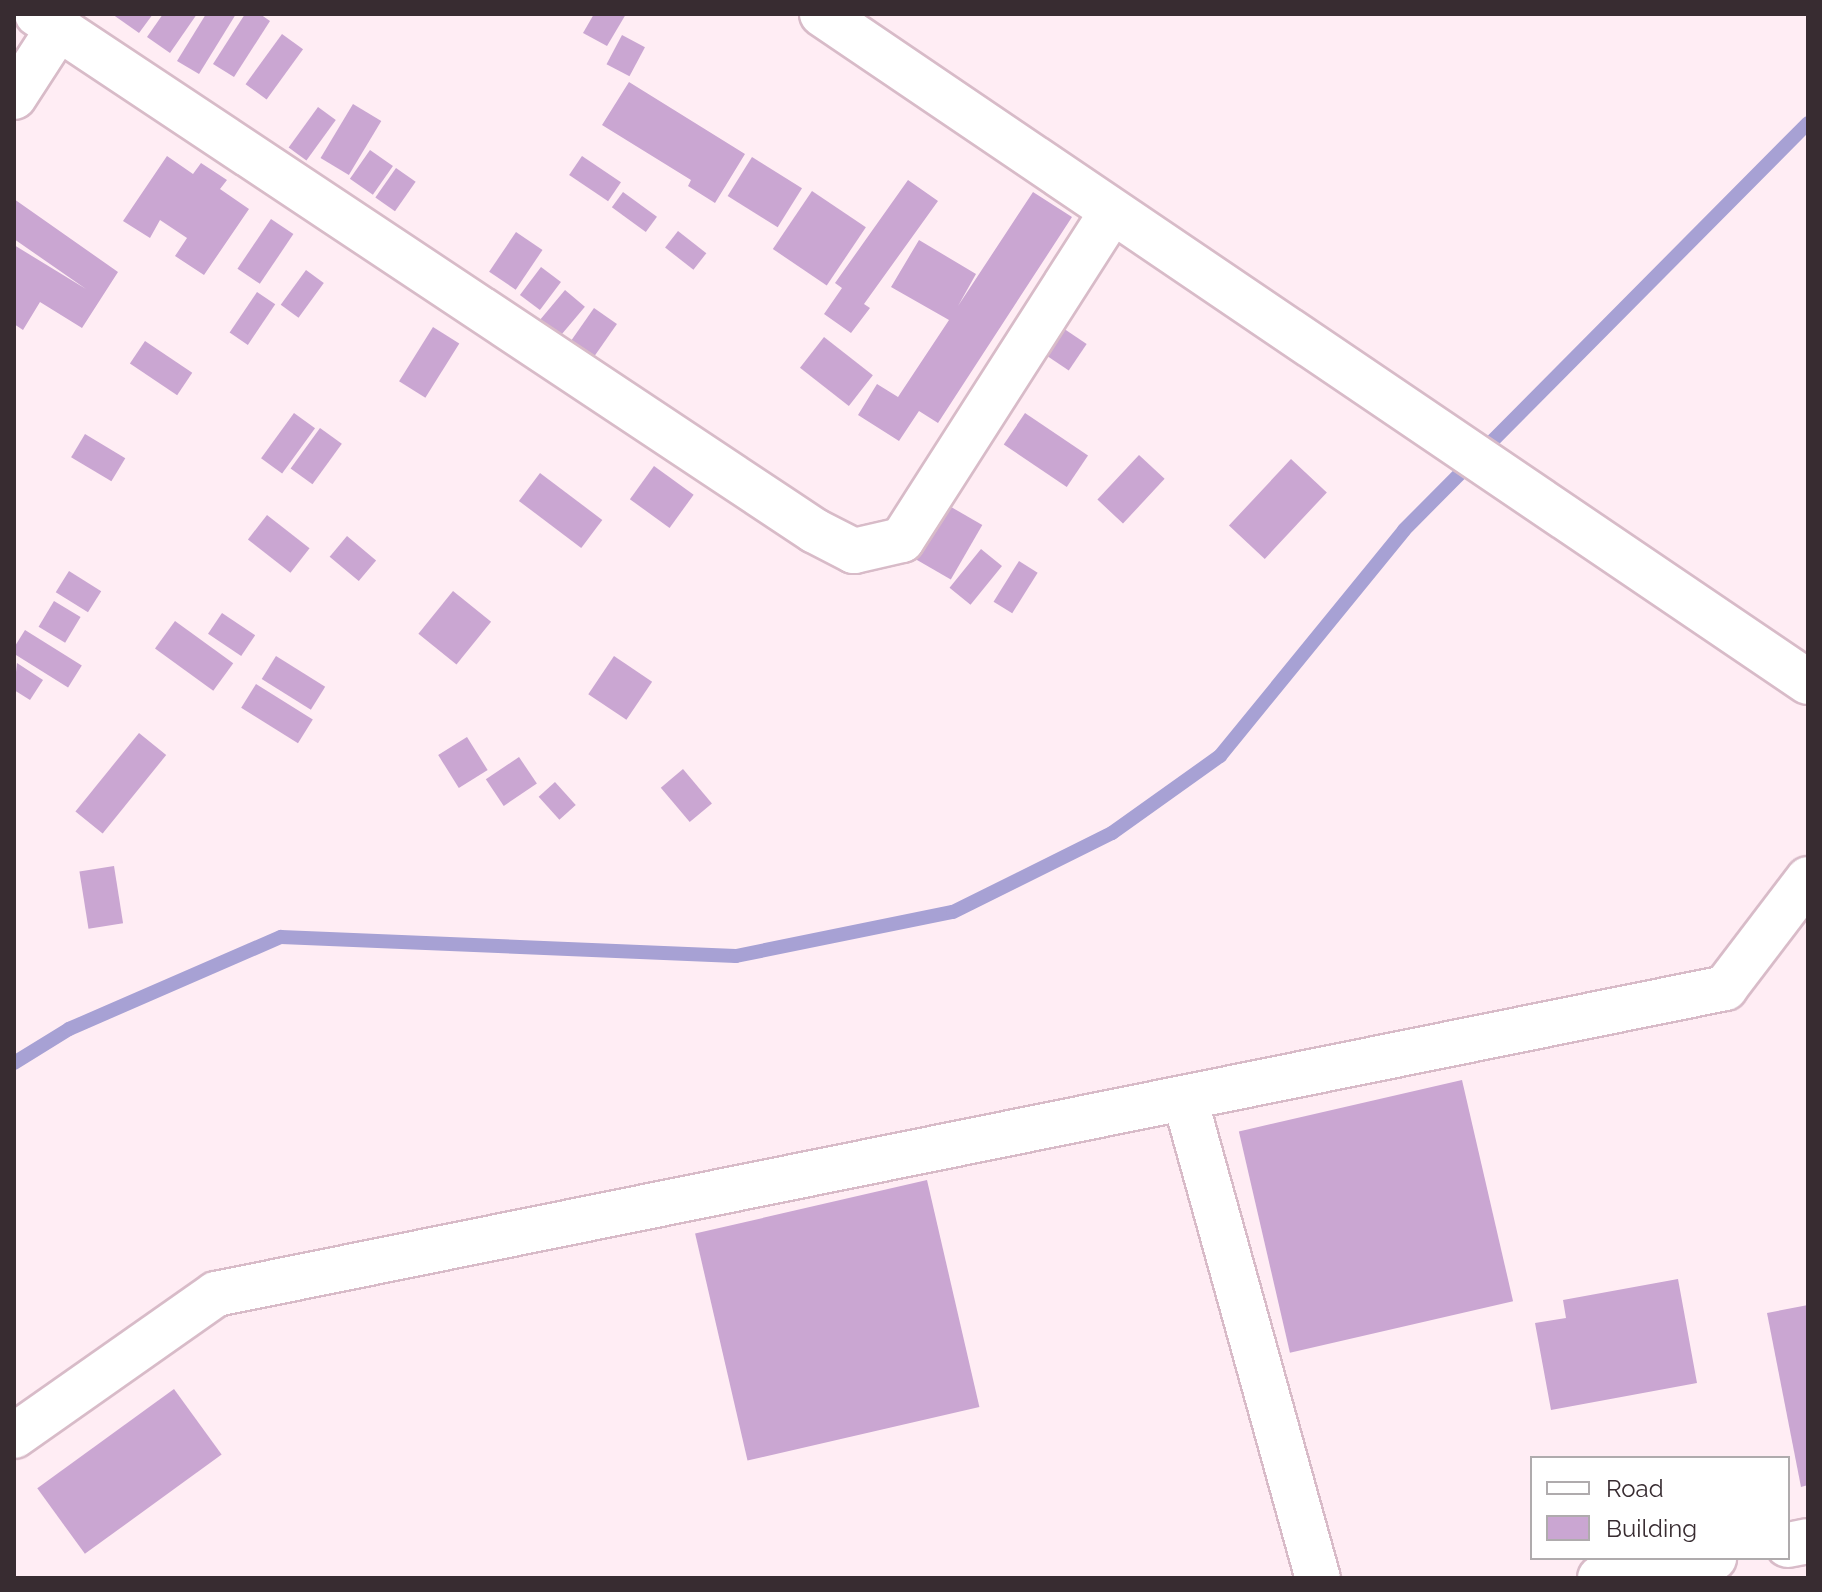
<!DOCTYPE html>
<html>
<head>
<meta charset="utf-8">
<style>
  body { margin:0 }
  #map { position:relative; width:1822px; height:1592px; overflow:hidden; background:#ffedf4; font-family:Raleway,sans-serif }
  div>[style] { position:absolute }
  .stream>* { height:14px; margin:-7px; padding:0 7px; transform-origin:7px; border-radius:7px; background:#a7a1d4 }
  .building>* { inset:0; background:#caa6d2; transform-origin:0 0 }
  .roads { filter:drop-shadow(2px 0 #d8bbc8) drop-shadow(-2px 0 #d8bbc8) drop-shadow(0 2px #d8bbc8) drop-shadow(0 -2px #d8bbc8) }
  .street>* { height:44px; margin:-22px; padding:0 22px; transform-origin:22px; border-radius:22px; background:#fff }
  .secondary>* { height:44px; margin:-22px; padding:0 22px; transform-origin:22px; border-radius:22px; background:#fff }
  span { translate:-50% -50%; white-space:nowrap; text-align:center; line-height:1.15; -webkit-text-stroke:8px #fff; paint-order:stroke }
  .frame { position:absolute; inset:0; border:16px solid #382c31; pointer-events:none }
  .legend { position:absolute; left:1530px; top:1456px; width:260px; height:104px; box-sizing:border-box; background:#fff; border:2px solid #afabad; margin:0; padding:10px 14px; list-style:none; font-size:24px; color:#382c31 }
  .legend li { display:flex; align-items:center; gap:16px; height:40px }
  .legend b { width:40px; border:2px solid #afabad }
</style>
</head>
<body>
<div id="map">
  <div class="stream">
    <div style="left:14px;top:1063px;width:65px;rotate:-31.7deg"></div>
    <div style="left:69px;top:1029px;width:231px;rotate:-23.5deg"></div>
    <div style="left:281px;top:937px;width:455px;rotate:2.4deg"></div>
    <div style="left:736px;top:956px;width:221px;rotate:-11.5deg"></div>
    <div style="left:953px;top:912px;width:178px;rotate:-26.4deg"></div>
    <div style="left:1112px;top:833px;width:133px;rotate:-35.5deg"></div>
    <div style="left:1220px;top:756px;width:291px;rotate:-50.8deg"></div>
    <div style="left:1404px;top:530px;width:573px;rotate:-45.21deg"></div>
  </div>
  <div class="building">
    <div style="clip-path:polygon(112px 14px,153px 14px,139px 33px)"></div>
    <div style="clip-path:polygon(163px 14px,197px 14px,170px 53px,147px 37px)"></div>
    <div style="clip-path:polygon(206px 14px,236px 14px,199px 74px,177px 61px)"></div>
    <div style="clip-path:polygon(245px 14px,260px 14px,270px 21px,234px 77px,213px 64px)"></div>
    <div style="clip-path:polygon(594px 14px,626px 14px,607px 46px,583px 33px)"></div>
    <div style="left:282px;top:34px;width:26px;height:62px;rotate:36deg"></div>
    <div style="left:622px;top:35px;width:26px;height:33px;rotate:28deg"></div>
    <div style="clip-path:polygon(629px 82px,745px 154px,715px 203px,688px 186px,691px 180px,602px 125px)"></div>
    <div style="left:353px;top:104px;width:33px;height:63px;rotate:31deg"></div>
    <div style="left:318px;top:107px;width:22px;height:50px;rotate:36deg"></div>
    <div style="left:370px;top:150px;width:28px;height:35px;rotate:35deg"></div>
    <div style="clip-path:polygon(167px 156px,193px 174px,201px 163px,227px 180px,220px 189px,249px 209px,204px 275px,175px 256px,187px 238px,160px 220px,150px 238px,123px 221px)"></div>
    <div style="left:582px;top:156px;width:47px;height:23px;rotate:34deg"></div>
    <div style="left:752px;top:157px;width:59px;height:46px;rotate:32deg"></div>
    <div style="left:396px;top:168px;width:24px;height:36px;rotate:35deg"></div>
    <div style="clip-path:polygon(908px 180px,938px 201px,864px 304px,870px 308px,851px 333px,824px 314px,842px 288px,835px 283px)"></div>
    <div style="left:812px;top:191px;width:65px;height:70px;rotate:34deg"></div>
    <div style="left:623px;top:192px;width:42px;height:19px;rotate:36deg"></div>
    <div style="clip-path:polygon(1033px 192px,1072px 217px,938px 423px,919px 411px,899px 441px,858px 415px,877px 384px,898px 397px,949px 320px,891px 287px,919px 240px,976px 274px,958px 306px)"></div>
    <div style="clip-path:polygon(14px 199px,118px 272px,82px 328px,40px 302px,23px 330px,14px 324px,14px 245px,86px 289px,14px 239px)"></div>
    <div style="left:271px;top:219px;width:27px;height:60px;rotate:34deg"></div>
    <div style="left:678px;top:231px;width:36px;height:21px;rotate:38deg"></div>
    <div style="left:516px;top:232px;width:32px;height:48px;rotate:34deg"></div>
    <div style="left:541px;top:267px;width:25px;height:35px;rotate:37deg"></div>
    <div style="left:306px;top:270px;width:22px;height:43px;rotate:36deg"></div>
    <div style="left:565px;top:290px;width:26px;height:40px;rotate:40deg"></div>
    <div style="left:257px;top:292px;width:22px;height:49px;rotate:34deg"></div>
    <div style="left:594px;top:308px;width:28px;height:43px;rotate:35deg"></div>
    <div style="left:1051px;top:320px;width:43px;height:32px;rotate:34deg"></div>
    <div style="left:433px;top:327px;width:31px;height:64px;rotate:32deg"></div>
    <div style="left:824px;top:337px;width:62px;height:39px;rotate:38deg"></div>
    <div style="left:145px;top:341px;width:57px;height:27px;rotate:34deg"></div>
    <div style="left:294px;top:413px;width:26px;height:56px;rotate:36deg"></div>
    <div style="left:1025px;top:413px;width:76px;height:38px;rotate:34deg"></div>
    <div style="left:320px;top:428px;width:27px;height:50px;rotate:36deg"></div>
    <div style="left:85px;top:434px;width:47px;height:27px;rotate:31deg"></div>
    <div style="left:1139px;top:455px;width:35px;height:61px;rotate:43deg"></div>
    <div style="left:1291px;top:459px;width:49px;height:91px;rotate:43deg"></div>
    <div style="left:654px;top:466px;width:49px;height:41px;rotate:36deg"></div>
    <div style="left:540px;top:473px;width:78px;height:35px;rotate:37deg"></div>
    <div style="left:939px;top:500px;width:50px;height:63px;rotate:30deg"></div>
    <div style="left:267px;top:515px;width:54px;height:31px;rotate:38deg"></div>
    <div style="left:347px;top:536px;width:38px;height:27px;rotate:40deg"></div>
    <div style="left:981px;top:549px;width:27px;height:50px;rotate:39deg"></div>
    <div style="left:1019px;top:561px;width:22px;height:48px;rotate:32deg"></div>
    <div style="left:69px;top:571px;width:38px;height:25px;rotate:32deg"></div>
    <div style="left:453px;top:591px;width:49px;height:55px;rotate:39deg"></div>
    <div style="left:54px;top:601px;width:31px;height:30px;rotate:31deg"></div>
    <div style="left:222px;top:613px;width:40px;height:25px;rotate:34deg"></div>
    <div style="left:175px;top:621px;width:72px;height:34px;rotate:36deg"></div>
    <div style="left:25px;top:630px;width:67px;height:26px;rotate:32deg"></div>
    <div style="left:276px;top:656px;width:58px;height:27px;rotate:32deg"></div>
    <div style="left:614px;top:656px;width:46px;height:46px;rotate:34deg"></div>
    <div style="clip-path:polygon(17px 663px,43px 680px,30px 700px,14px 690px)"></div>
    <div style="left:256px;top:684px;width:67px;height:28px;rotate:32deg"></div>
    <div style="left:139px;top:733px;width:35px;height:101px;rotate:39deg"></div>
    <div style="left:467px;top:737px;width:39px;height:34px;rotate:58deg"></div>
    <div style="left:519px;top:757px;width:32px;height:40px;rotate:56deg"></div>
    <div style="left:683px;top:769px;width:45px;height:29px;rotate:50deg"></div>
    <div style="left:555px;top:782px;width:31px;height:22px;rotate:48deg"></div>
    <div style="left:114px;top:866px;width:58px;height:35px;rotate:81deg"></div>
    <div style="left:1462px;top:1080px;width:227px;height:229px;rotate:77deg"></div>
    <div style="left:927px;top:1180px;width:233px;height:238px;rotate:77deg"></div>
    <div style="clip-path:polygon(1678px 1279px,1697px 1383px,1551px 1410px,1535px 1323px,1566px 1318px,1563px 1300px)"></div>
    <div style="clip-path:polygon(1808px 1305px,1808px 1485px,1801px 1487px,1767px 1313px)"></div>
    <div style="left:174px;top:1389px;width:81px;height:169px;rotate:54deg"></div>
  </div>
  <div class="roads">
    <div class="street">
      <div style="left:37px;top:14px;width:934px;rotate:33.61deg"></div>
      <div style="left:815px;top:531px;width:44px;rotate:27.1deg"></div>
      <div style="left:854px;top:551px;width:49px;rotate:-12.9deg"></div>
      <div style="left:902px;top:540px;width:390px;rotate:-57.4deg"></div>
      <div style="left:14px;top:97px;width:81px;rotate:-57.1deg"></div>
      <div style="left:1185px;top:1099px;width:497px;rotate:74.5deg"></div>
      <div style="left:14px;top:1436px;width:247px;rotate:-35.1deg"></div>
      <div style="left:216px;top:1294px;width:1540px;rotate:-11.46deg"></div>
      <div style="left:1725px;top:988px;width:137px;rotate:-52.7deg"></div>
      <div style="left:1788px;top:1545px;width:20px;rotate:-11deg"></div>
      <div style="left:1600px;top:1578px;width:116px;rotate:-10deg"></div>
    </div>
    <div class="secondary">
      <div style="left:822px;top:14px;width:1191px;rotate:34.12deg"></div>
    </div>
  </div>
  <div class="frame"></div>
  <ul class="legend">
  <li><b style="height:10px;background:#fff"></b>Road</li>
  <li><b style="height:22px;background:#caa6d2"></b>Building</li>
  </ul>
</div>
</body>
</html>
